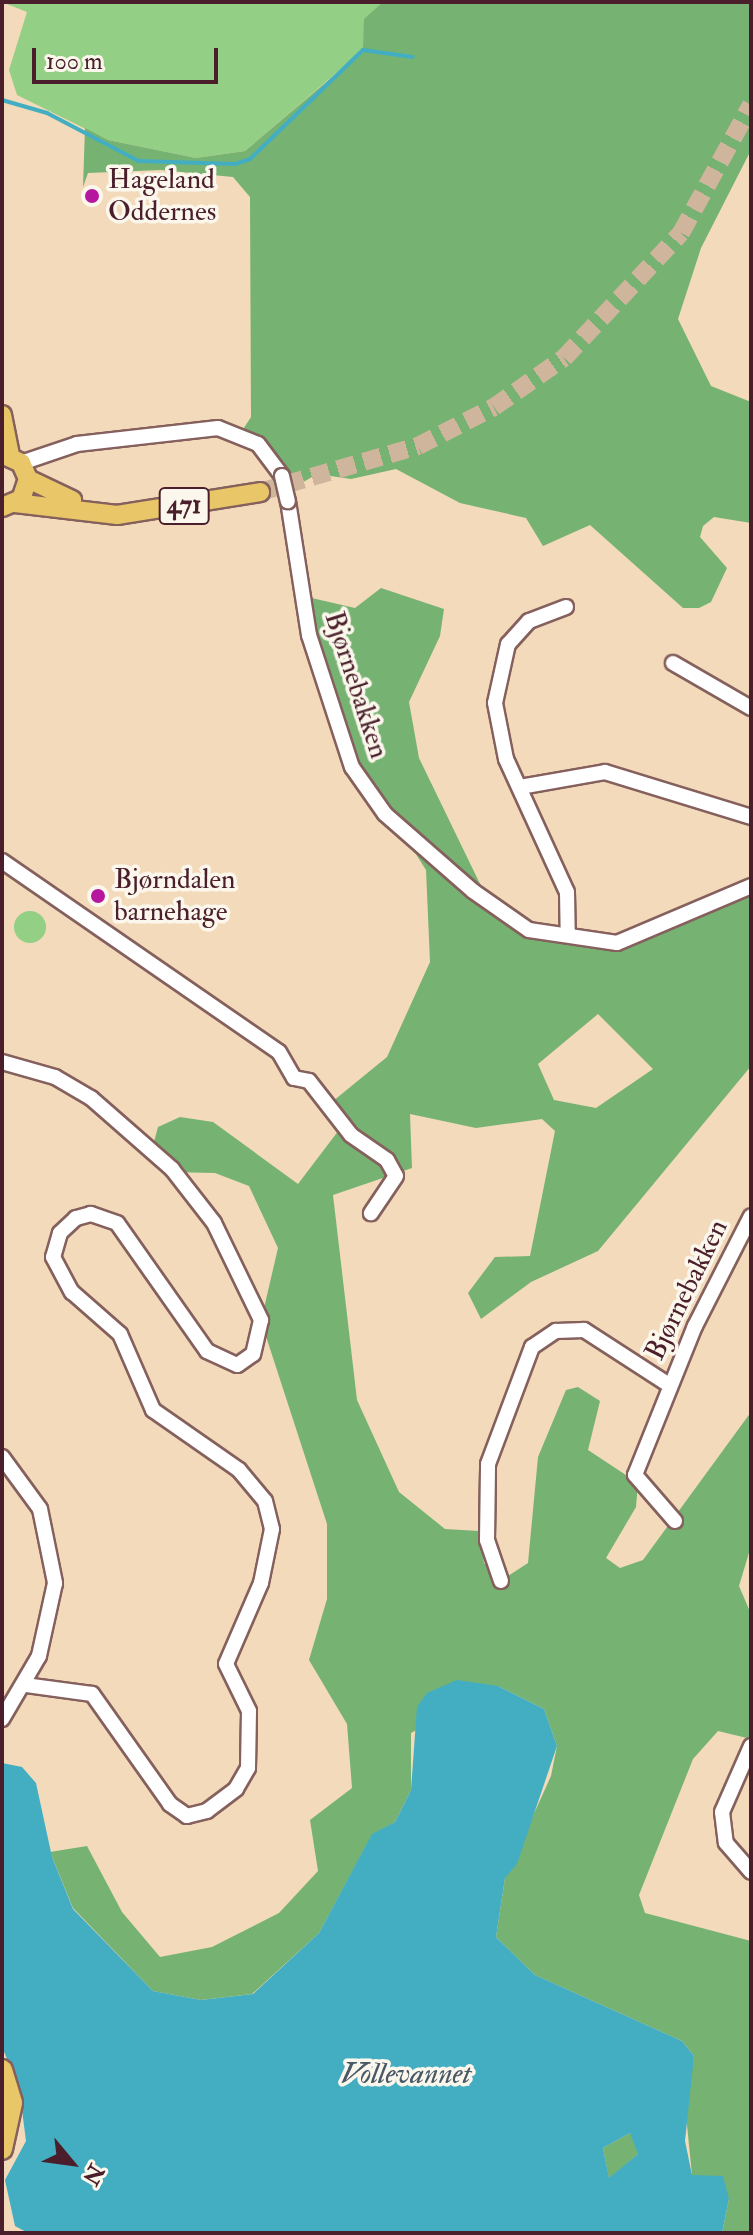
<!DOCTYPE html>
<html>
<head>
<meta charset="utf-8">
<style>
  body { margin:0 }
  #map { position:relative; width:753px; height:2235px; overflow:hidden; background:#f2daba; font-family:"IM FELL Double Pica",serif }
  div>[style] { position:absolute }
  .green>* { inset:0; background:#93cf84 }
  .round { border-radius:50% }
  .forest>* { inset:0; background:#76b272 }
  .water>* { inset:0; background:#43aec2 }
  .stream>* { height:4px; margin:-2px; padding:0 2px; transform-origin:2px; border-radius:2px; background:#43aec2 }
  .major-tunnel>* { height:18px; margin-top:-9px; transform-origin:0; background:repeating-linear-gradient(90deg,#d0b59d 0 18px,transparent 0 27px) }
  .roads { filter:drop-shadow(2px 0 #85605d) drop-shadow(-2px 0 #85605d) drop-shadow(0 2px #85605d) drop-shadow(0 -2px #85605d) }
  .minor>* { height:14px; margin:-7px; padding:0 7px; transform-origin:7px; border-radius:7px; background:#fff }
  .major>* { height:18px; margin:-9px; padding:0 9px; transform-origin:9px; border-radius:9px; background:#e9c769 }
  .highway>* { height:20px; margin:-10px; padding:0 10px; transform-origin:10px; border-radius:10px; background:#e9c769 }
  .bridges { filter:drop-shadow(2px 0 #85605d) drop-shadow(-2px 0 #85605d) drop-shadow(0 2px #85605d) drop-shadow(0 -2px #85605d) }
  .minor-bridge>* { height:14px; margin:-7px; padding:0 7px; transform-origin:7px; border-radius:7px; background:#fff }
  .dots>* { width:22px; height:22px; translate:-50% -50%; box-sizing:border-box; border:4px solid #fbf7ec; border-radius:50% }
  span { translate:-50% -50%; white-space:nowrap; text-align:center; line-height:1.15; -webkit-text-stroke:7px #fbf7ec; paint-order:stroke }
  .shield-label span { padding:2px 6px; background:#fbf7ec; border:2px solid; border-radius:6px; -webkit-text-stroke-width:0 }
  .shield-label { font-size:26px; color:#4a1f2b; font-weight:700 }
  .poi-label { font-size:28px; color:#4a1f2b }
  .left { translate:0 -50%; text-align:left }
  .street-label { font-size:28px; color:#4a1f2b }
  .water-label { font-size:30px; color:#475867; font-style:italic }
  .frame { position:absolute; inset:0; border:4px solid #4a1f2b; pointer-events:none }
  .north { position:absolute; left:32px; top:2123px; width:80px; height:80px; -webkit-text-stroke:6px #fbf7ec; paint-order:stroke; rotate:119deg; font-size:22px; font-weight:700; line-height:32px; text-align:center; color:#4a1f2b }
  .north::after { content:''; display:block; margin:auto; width:28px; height:36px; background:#4a1f2b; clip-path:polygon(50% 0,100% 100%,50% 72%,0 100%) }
  .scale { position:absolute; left:32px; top:48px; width:186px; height:36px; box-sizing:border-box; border:4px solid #4a1f2b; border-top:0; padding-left:10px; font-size:24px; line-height:28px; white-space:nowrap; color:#4a1f2b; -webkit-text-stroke:6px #fbf7ec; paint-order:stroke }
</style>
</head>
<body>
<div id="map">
  <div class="green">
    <div style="clip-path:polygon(2px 2px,397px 2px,363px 50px,245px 151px,196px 158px,108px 140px,17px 95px,9px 70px,27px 12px)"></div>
    <div class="round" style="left:14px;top:911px;width:32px;height:32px"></div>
  </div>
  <div class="forest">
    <div style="clip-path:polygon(383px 2px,751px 2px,751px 150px,701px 248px,678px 319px,711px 386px,751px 402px,751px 523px,714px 517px,703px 526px,700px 537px,727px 568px,711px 602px,699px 608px,683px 608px,590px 525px,543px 546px,526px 518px,460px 503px,396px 469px,351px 479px,317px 474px,290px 490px,240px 434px,251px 417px,250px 197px,233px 177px,161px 170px,88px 173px,83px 187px,85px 128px,108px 140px,196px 158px,245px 151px,363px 51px,364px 19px)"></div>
    <div style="clip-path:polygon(evenodd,381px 588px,444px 609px,440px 636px,409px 702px,419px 758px,482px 888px,511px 919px,579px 940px,644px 929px,751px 887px,751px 1066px,598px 1251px,531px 1282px,481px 1319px,468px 1293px,495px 1257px,530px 1256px,555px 1131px,542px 1119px,476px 1128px,410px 1114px,412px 1168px,333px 1195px,357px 1400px,399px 1492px,445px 1529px,479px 1531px,484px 1563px,493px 1572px,508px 1576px,528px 1563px,538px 1457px,566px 1390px,578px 1387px,600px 1401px,588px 1450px,638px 1483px,636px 1507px,606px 1558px,620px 1568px,643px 1560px,751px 1412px,751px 1546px,739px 1586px,751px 1614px,751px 1739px,718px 1731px,693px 1759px,639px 1895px,645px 1913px,751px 1941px,751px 2233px,722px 2233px,729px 2199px,692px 2175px,685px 2105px,694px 2056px,682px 2041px,535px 1975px,496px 1937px,505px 1878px,551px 1776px,557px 1746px,544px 1709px,498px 1686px,411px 1733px,411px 1790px,395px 1822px,372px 1835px,319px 1933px,252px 1994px,201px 2000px,153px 1991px,73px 1908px,50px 1852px,87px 1846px,122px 1912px,160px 1957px,212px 1947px,279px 1913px,318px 1871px,310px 1820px,352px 1788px,347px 1724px,309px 1660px,327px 1599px,327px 1524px,261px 1321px,278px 1248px,249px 1186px,215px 1173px,169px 1172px,151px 1153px,158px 1127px,180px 1117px,213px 1122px,298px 1184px,342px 1126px,327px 1106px,387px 1057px,430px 962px,426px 870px,345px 742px,303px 596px,355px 608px,381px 588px,598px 1014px,653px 1069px,596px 1108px,554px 1100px,538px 1064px,598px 1014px)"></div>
    <div style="clip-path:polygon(630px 2133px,640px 2145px,638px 2154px,609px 2179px,603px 2148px)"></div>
  </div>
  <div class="water">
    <div style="clip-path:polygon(evenodd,457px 1680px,498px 1686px,544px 1709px,557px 1746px,517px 1864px,505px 1878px,496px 1937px,535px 1975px,682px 2041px,694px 2056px,685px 2141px,692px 2175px,723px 2176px,729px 2199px,722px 2233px,28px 2233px,15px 2226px,5px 2180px,26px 2141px,19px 2087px,2px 2047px,2px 1763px,22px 1767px,36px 1783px,52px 1857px,73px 1909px,153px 1991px,201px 2000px,253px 1994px,319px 1933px,372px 1834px,395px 1822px,411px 1790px,417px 1707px,427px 1693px,457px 1680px,630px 2133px,638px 2154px,609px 2178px,603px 2148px,630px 2133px)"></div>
  </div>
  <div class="stream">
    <div style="left:2px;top:100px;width:47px;rotate:16.1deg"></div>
    <div style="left:47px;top:113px;width:104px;rotate:27.6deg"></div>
    <div style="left:139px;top:161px;width:96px;rotate:1.8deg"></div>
    <div style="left:235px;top:164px;width:16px;rotate:-18deg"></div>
    <div style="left:250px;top:159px;width:157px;rotate:-44deg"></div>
    <div style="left:363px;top:50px;width:50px;rotate:8deg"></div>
  </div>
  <div class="major-tunnel">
    <div style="left:260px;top:492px;width:165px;rotate:-16.2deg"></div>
    <div style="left:418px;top:446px;width:85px;rotate:-27.2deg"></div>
    <div style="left:494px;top:407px;width:85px;rotate:-35deg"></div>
    <div style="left:564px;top:358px;width:171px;rotate:-46.9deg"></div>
    <div style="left:681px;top:233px;width:146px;rotate:-61.3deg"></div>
  </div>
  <div class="roads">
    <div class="minor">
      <div style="left:21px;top:463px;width:59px;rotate:-18.7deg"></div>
      <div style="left:77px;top:444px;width:142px;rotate:-6.5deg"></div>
      <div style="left:218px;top:428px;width:43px;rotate:21.8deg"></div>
      <div style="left:258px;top:444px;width:40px;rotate:53deg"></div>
      <div style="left:288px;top:501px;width:136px;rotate:81.1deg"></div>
      <div style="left:309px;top:635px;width:139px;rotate:72deg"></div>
      <div style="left:352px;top:767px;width:57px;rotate:54.9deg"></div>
      <div style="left:385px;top:814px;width:117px;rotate:41.2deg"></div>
      <div style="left:473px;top:891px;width:68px;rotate:34.9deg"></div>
      <div style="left:529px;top:930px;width:89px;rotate:8.4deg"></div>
      <div style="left:617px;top:943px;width:146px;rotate:-23deg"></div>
      <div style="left:566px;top:607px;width:40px;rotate:159deg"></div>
      <div style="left:529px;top:621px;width:31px;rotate:132deg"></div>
      <div style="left:508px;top:644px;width:60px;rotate:102.4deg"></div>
      <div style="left:495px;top:703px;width:57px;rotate:78.9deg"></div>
      <div style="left:506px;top:759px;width:146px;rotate:65.4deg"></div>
      <div style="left:567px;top:892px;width:39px;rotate:89deg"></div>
      <div style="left:673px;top:663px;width:90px;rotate:30deg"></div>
      <div style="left:520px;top:787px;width:86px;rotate:-10deg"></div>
      <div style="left:605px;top:772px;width:153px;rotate:17.1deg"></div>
      <div style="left:2px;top:861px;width:336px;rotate:34.6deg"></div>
      <div style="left:279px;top:1052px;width:30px;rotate:60deg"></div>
      <div style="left:294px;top:1078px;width:15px;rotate:11deg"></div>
      <div style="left:309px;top:1081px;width:68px;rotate:52.1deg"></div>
      <div style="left:351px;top:1135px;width:44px;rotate:34.8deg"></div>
      <div style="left:387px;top:1160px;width:18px;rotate:61deg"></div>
      <div style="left:396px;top:1176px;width:45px;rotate:124deg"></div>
      <div style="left:2px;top:1062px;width:55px;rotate:15.8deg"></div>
      <div style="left:55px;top:1077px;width:42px;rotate:30.3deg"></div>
      <div style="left:91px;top:1098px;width:108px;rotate:41.2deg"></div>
      <div style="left:172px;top:1169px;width:68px;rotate:52.1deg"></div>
      <div style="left:214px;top:1223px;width:108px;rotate:64.1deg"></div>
      <div style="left:261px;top:1320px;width:35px;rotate:103deg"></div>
      <div style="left:253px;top:1354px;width:19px;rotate:145deg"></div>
      <div style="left:237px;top:1365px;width:33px;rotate:-155deg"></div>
      <div style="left:207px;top:1351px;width:156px;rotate:-125.1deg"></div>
      <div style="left:117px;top:1223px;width:28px;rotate:-161deg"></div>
      <div style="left:91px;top:1214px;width:16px;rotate:165deg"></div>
      <div style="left:76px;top:1218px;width:22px;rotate:137deg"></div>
      <div style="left:60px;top:1233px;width:25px;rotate:106deg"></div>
      <div style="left:53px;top:1257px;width:40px;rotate:62deg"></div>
      <div style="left:72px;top:1292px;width:64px;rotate:41.2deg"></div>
      <div style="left:120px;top:1334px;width:83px;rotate:66.5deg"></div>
      <div style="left:153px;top:1410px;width:105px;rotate:34.9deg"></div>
      <div style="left:239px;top:1470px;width:40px;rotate:50deg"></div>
      <div style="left:265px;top:1501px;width:29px;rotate:76deg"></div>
      <div style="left:272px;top:1529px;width:55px;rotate:101.5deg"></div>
      <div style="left:261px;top:1583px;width:88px;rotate:113.4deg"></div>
      <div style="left:226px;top:1664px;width:52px;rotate:63.9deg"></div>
      <div style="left:249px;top:1711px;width:57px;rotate:91deg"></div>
      <div style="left:248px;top:1768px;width:24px;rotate:120deg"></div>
      <div style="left:236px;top:1789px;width:36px;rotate:143deg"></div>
      <div style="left:207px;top:1811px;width:21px;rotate:166deg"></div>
      <div style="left:187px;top:1816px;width:21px;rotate:-145deg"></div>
      <div style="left:170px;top:1804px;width:135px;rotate:-125.3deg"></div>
      <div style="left:92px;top:1694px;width:68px;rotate:-172.3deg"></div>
      <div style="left:2px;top:1457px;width:64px;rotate:53.8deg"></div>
      <div style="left:40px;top:1509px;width:76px;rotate:78.5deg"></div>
      <div style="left:55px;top:1583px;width:75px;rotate:102.4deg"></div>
      <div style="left:39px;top:1656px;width:73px;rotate:120.4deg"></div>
      <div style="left:675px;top:1521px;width:61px;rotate:-131deg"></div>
      <div style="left:635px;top:1475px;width:161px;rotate:-68.1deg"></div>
      <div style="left:695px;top:1326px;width:123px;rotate:-63deg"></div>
      <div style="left:501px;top:1581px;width:43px;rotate:-108.9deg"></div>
      <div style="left:487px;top:1540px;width:76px;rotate:-89.2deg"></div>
      <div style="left:488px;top:1464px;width:125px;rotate:-69.4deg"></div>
      <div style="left:532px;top:1347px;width:29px;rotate:-34deg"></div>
      <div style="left:556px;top:1331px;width:28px;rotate:-2deg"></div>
      <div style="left:584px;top:1330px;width:101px;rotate:32.9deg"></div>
      <div style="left:751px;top:1746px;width:72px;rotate:113.7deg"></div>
      <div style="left:722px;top:1812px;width:31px;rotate:83deg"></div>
      <div style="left:726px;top:1843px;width:38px;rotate:49deg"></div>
    </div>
    <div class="major">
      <div style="left:2px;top:415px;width:41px;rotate:78.7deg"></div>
      <div style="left:2px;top:454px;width:21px;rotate:25deg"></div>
      <div style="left:21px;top:463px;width:17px;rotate:66deg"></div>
      <div style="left:28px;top:479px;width:21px;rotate:109deg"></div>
      <div style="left:21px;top:499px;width:21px;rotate:157deg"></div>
      <div style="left:28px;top:479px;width:49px;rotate:25.5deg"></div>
      <div style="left:15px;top:503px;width:103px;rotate:6.7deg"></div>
      <div style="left:117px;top:515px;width:145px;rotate:-9.1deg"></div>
    </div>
    <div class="highway">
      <div style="left:2px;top:2070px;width:34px;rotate:73deg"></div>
      <div style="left:12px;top:2103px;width:47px;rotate:102.3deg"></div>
    </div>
  </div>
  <div class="bridges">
    <div class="minor-bridge">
      <div style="left:282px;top:476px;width:26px;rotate:77deg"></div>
    </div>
  </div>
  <div class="dots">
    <div style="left:92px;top:196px;background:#b5179e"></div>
    <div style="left:98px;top:896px;background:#b5179e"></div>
  </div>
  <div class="shield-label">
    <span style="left:184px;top:506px">471</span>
  </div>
  <div class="poi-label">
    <span class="left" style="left:108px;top:196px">Hageland<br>Oddernes</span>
    <span class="left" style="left:114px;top:896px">Bjørndalen<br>barnehage</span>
  </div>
  <div class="street-label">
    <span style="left:356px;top:685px;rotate:72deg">Bjørnebakken</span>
    <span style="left:687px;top:1290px;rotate:-64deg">Bjørnebakken</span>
  </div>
  <div class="water-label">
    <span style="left:406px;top:2074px">Vollevannet</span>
  </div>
  <div class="frame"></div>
  <div class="north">N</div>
  <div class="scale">100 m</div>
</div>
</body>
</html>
